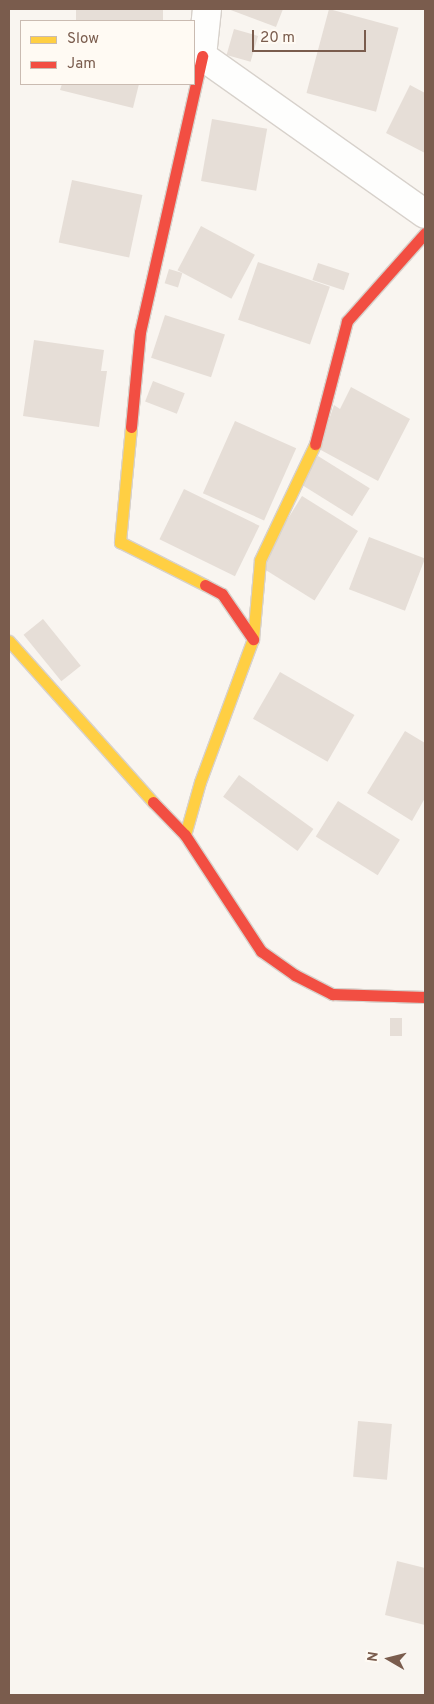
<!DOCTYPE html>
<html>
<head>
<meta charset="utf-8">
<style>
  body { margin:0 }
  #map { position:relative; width:434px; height:1704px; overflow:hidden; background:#f9f5f0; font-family:Overpass,sans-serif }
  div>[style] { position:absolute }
  .building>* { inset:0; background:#e6ded7; transform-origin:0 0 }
  .roads { filter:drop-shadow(1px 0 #d7d1cb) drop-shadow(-1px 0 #d7d1cb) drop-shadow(0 1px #d7d1cb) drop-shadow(0 -1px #d7d1cb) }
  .street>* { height:28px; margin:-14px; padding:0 14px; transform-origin:14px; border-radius:14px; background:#fefefd }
  .slow>* { height:11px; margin:-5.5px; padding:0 5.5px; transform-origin:5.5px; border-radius:5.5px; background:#ffcf43 }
  .jam>* { height:11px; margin:-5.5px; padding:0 5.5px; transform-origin:5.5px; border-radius:5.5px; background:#f24e42 }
  span { translate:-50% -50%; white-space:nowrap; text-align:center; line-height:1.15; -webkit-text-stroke:4.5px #fffaf3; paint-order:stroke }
  .frame { position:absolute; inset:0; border:10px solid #7a5c4d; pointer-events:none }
  .legend { position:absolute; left:20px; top:20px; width:175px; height:65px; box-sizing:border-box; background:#fffaf3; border:1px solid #cabbb1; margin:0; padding:6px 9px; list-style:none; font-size:15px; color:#7a5c4d }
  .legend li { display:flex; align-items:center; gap:10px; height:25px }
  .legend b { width:25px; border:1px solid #cabbb1 }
  .north { position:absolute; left:364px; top:1634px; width:50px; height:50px; -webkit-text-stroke:4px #fffaf3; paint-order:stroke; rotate:278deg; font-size:14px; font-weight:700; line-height:20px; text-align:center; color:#7a5c4d }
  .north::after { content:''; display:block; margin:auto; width:18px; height:22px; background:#7a5c4d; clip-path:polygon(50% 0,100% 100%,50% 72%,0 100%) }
  .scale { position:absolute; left:252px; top:30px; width:114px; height:22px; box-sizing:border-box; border:2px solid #7a5c4d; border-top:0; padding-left:6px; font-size:15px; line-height:18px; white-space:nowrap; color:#7a5c4d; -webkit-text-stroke:4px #fffaf3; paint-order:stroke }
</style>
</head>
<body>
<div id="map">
  <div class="building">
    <div style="left:76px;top:9px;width:87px;height:13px"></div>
    <div style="clip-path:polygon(228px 9px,283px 9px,276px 27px)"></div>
    <div style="left:329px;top:9px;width:72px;height:87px;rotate:15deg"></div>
    <div style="left:234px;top:29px;width:25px;height:27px;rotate:16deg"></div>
    <div style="clip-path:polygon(62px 84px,139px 84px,133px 108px,60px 90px)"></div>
    <div style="clip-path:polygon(410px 85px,425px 93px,425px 153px,386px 133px)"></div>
    <div style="left:212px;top:119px;width:56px;height:63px;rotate:10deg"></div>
    <div style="left:72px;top:180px;width:72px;height:64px;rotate:12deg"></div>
    <div style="left:201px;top:226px;width:61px;height:50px;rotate:28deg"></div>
    <div style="left:258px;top:262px;width:76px;height:61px;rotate:19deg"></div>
    <div style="left:318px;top:263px;width:33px;height:18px;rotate:18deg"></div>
    <div style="left:169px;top:269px;width:14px;height:15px;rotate:17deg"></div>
    <div style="left:165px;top:315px;width:63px;height:45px;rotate:18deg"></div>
    <div style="clip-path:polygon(34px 340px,104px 350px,101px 371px,107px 371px,99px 427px,23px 416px)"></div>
    <div style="left:153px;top:381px;width:34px;height:22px;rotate:21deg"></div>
    <div style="clip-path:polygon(351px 387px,410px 419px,378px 481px,319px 449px,334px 405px,340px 409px)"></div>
    <div style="left:235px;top:421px;width:67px;height:79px;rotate:24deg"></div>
    <div style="left:318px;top:456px;width:61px;height:33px;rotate:32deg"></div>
    <div style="left:184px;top:489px;width:84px;height:56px;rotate:26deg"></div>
    <div style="left:302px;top:496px;width:66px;height:82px;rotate:32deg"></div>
    <div style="left:369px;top:537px;width:60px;height:56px;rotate:21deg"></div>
    <div style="left:43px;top:619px;width:60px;height:25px;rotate:51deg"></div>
    <div style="left:280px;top:672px;width:86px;height:54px;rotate:30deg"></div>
    <div style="clip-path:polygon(405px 731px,425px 743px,425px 798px,412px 821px,367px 793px)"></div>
    <div style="left:239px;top:775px;width:92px;height:27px;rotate:36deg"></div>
    <div style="left:338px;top:801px;width:73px;height:42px;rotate:32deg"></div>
    <div style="left:390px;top:1018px;width:12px;height:18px"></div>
    <div style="left:358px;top:1421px;width:34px;height:56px;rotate:5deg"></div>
    <div style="clip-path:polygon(397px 1561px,425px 1568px,425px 1625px,385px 1615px)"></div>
  </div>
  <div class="roads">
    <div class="street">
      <div style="left:207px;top:9px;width:47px;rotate:96.1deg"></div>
      <div style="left:202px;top:56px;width:273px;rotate:35.3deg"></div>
    </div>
    <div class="slow">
      <div style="left:131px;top:427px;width:116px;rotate:95.5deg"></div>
      <div style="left:120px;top:542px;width:95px;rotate:26.8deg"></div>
      <div style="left:9px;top:641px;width:216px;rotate:48.2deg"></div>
      <div style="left:185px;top:835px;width:55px;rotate:-74.2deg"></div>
      <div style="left:200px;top:782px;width:153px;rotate:-69.7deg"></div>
      <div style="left:253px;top:639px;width:79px;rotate:-84.9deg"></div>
      <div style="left:260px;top:560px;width:128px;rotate:-64.6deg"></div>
    </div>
    <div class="jam">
      <div style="left:131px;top:427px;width:95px;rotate:-84.6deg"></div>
      <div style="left:140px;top:332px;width:283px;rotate:-77.3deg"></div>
      <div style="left:315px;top:444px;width:127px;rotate:-75.4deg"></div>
      <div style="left:347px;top:321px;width:118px;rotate:-48.4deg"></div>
      <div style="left:205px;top:585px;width:19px;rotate:28deg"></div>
      <div style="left:222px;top:594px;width:55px;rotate:55.4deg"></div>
      <div style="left:153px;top:802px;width:46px;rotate:45.9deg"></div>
      <div style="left:185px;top:835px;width:139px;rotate:56.8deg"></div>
      <div style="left:261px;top:951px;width:42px;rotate:35.2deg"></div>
      <div style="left:295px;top:975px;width:42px;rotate:27.2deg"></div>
      <div style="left:332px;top:994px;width:93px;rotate:1.8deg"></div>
    </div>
  </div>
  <div class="frame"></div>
  <ul class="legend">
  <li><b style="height:6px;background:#ffcf43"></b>Slow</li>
  <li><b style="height:6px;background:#f24e42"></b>Jam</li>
  </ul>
  <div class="north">N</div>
  <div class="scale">20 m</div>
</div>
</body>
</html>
